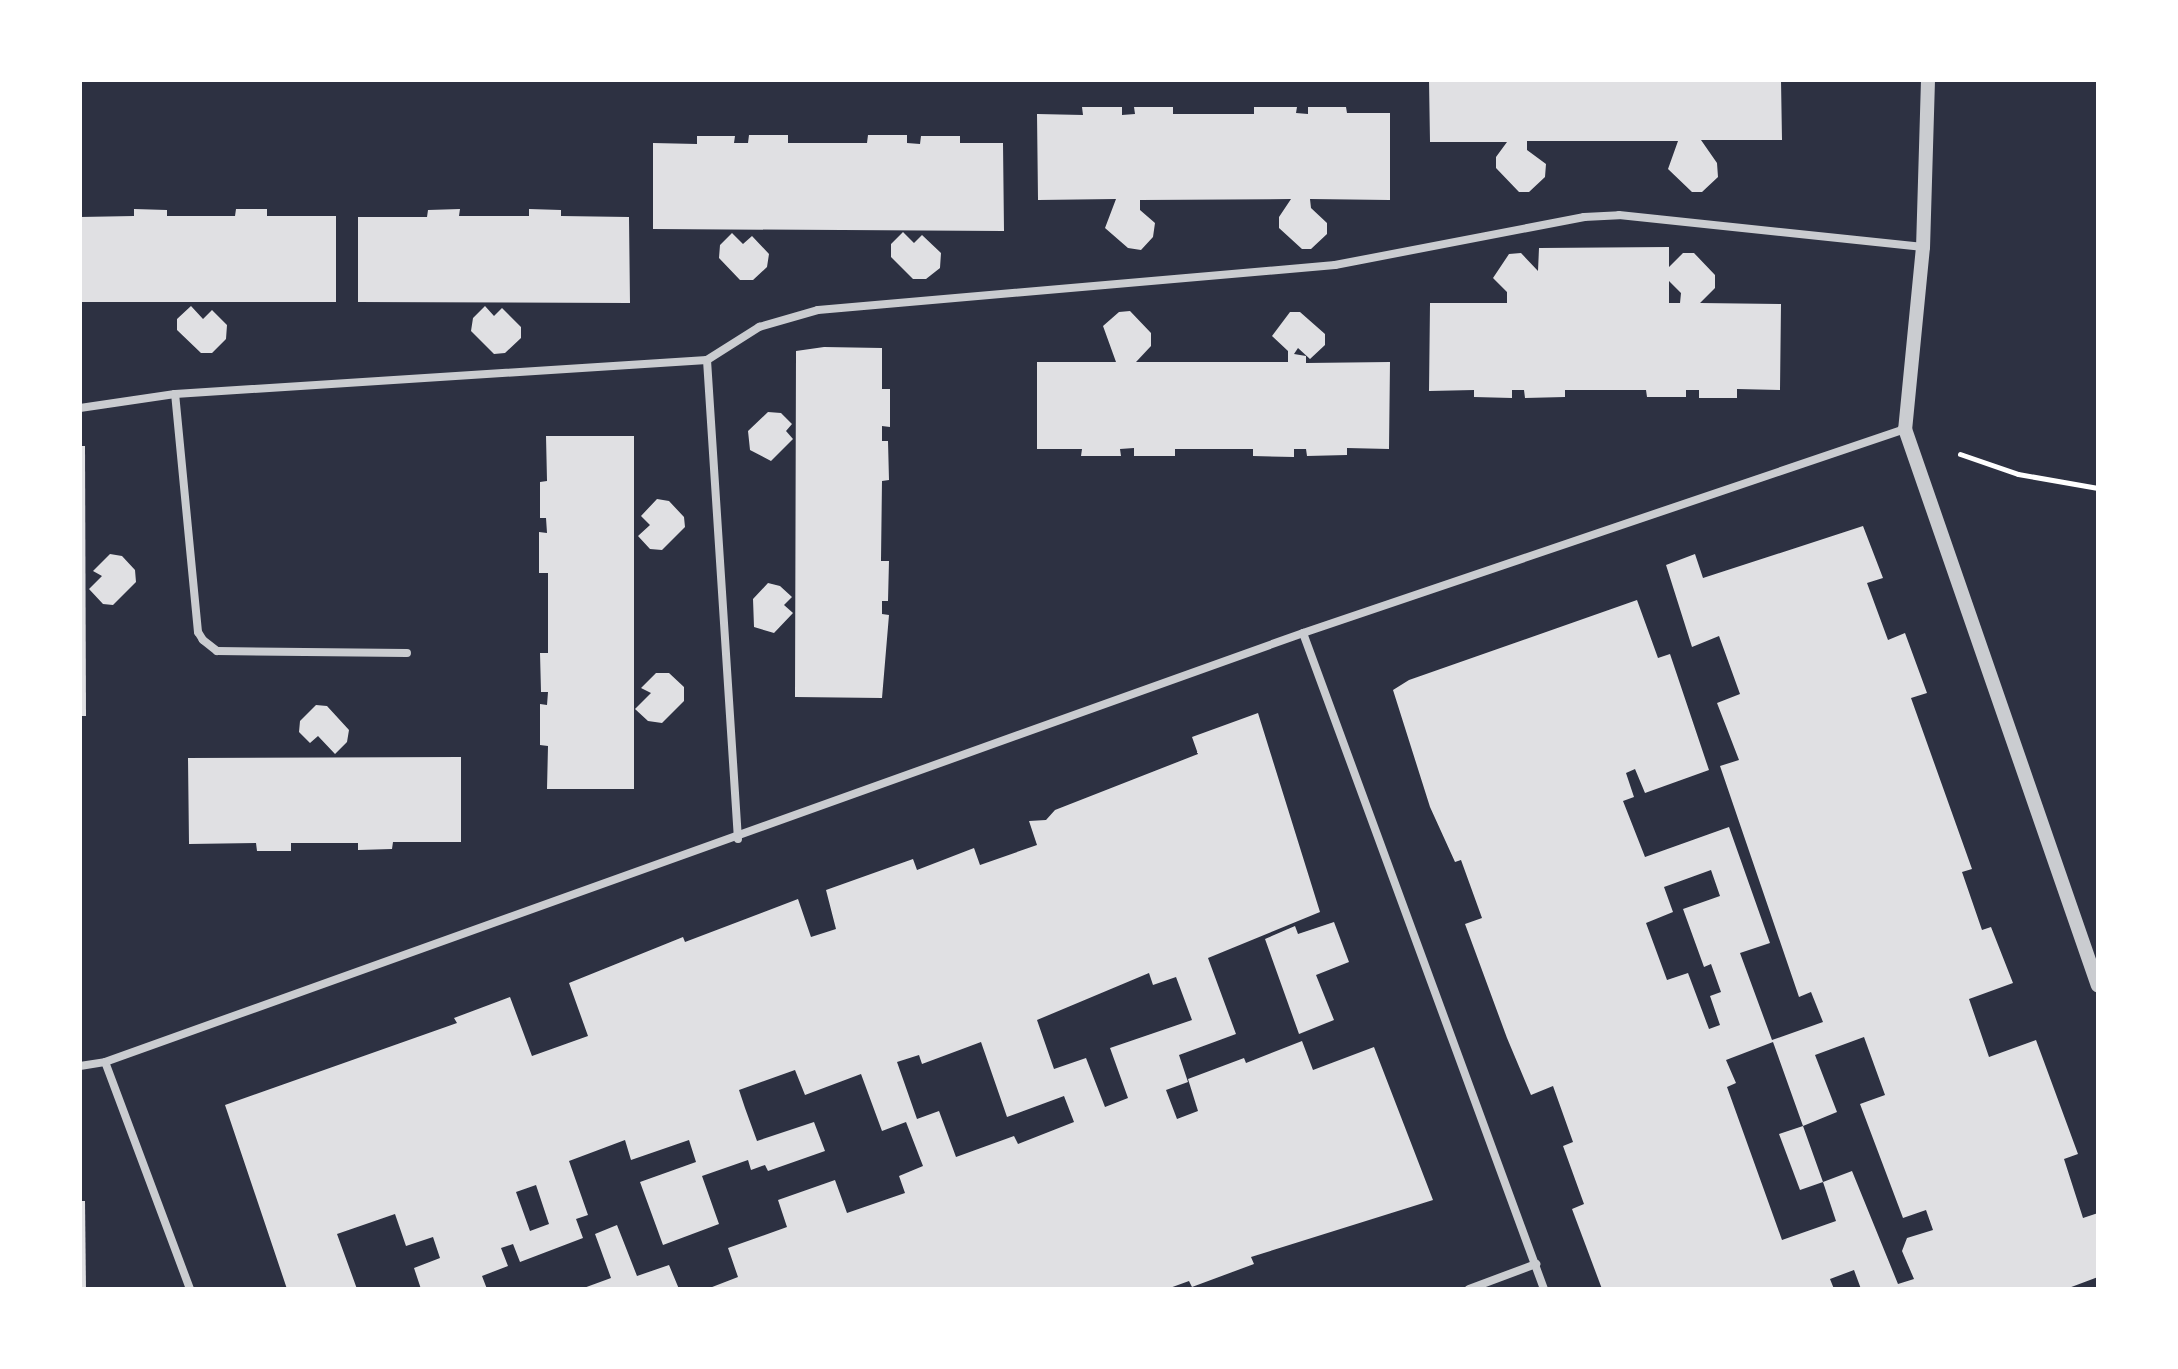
<!DOCTYPE html>
<html>
<head>
<meta charset="utf-8">
<style>
  body { margin:0 }
  #map { position:relative; width:2178px; height:1369px; overflow:hidden; background:#2d3142; font-family:Cabin,sans-serif }
  div>[style] { position:absolute }
  .building>* { inset:0; background:#e0e0e3 }
  .path>* { height:5px; margin:-2.5px; padding:0 2.5px; transform-origin:2.5px; border-radius:2.5px; background:#fff }
  .minor>* { height:8px; margin:-4px; padding:0 4px; transform-origin:4px; border-radius:4px; background:#caccd0 }
  .tertiary>* { height:14px; margin:-7px; padding:0 7px; transform-origin:7px; border-radius:7px; background:#caccd0 }
  span { translate:-50% -50%; white-space:nowrap; text-align:center; line-height:1.15; -webkit-text-stroke:6px #fff; paint-order:stroke }
  .frame { position:absolute; inset:0; border:82px solid #fff; pointer-events:none }
</style>
</head>
<body>
<div id="map">
  <div class="building">
    <div style="clip-path:polygon(1429px 80px,1781px 80px,1782px 140px,1701px 140px,1717px 163px,1718px 177px,1702px 192px,1692px 192px,1668px 169px,1678px 141px,1527px 141px,1527px 150px,1546px 164px,1545px 177px,1529px 192px,1519px 192px,1496px 168px,1496px 157px,1507px 142px,1430px 142px)"></div>
    <div style="clip-path:polygon(1082px 107px,1122px 107px,1122px 115px,1135px 114px,1134px 107px,1173px 107px,1173px 114px,1254px 114px,1254px 107px,1297px 107px,1296px 113px,1308px 114px,1308px 107px,1346px 107px,1347px 113px,1390px 113px,1390px 200px,1310px 199px,1311px 208px,1327px 223px,1327px 234px,1311px 249px,1302px 249px,1279px 228px,1279px 217px,1291px 199px,1140px 200px,1140px 210px,1155px 223px,1153px 237px,1141px 250px,1128px 248px,1105px 228px,1116px 199px,1038px 200px,1037px 114px,1083px 115px)"></div>
    <div style="clip-path:polygon(749px 135px,788px 135px,788px 143px,867px 143px,868px 135px,907px 135px,907px 143px,920px 144px,921px 136px,960px 136px,960px 143px,1003px 143px,1004px 231px,653px 229px,653px 143px,697px 144px,697px 136px,735px 136px,734px 143px,748px 143px)"></div>
    <div style="clip-path:polygon(134px 209px,167px 210px,167px 216px,235px 216px,236px 209px,267px 209px,267px 216px,336px 216px,336px 302px,80px 302px,80px 217px,134px 216px)"></div>
    <div style="clip-path:polygon(460px 209px,459px 216px,529px 216px,529px 209px,561px 210px,561px 216px,629px 217px,630px 303px,358px 302px,358px 217px,427px 217px,428px 210px)"></div>
    <div style="clip-path:polygon(903px 232px,914px 243px,922px 235px,941px 253px,940px 268px,926px 279px,913px 279px,891px 257px,891px 244px)"></div>
    <div style="clip-path:polygon(732px 233px,743px 244px,752px 236px,769px 254px,767px 267px,753px 280px,740px 280px,719px 258px,720px 245px)"></div>
    <div style="clip-path:polygon(evenodd,1669px 247px,1669px 267px,1683px 253px,1694px 253px,1715px 275px,1715px 288px,1700px 303px,1781px 304px,1780px 390px,1737px 389px,1737px 398px,1699px 398px,1699px 390px,1686px 390px,1686px 397px,1647px 397px,1646px 390px,1565px 390px,1565px 397px,1525px 398px,1524px 390px,1512px 390px,1512px 398px,1474px 397px,1474px 390px,1429px 391px,1430px 303px,1507px 303px,1507px 292px,1493px 278px,1509px 254px,1521px 253px,1538px 271px,1539px 248px,1669px 247px,1669px 281px,1681px 293px,1680px 303px,1669px 303px,1669px 281px)"></div>
    <div style="clip-path:polygon(191px 306px,203px 319px,212px 310px,227px 325px,226px 339px,212px 353px,201px 353px,177px 330px,177px 319px)"></div>
    <div style="clip-path:polygon(485px 306px,494px 316px,502px 308px,521px 327px,521px 338px,505px 353px,494px 354px,471px 331px,473px 318px)"></div>
    <div style="clip-path:polygon(1130px 311px,1151px 333px,1151px 346px,1136px 362px,1288px 362px,1288px 351px,1272px 336px,1290px 312px,1300px 312px,1325px 334px,1325px 345px,1310px 359px,1298px 348px,1294px 354px,1306px 356px,1306px 363px,1390px 362px,1389px 449px,1347px 448px,1347px 455px,1307px 456px,1306px 449px,1294px 449px,1294px 457px,1253px 456px,1253px 449px,1175px 449px,1175px 456px,1134px 456px,1134px 448px,1120px 449px,1121px 456px,1081px 456px,1082px 449px,1037px 449px,1037px 362px,1116px 362px,1103px 326px,1119px 312px)"></div>
    <div style="clip-path:polygon(824px 347px,882px 348px,882px 389px,890px 389px,890px 427px,882px 426px,882px 441px,888px 441px,889px 480px,882px 481px,881px 561px,889px 561px,888px 601px,882px 601px,882px 614px,889px 615px,882px 698px,795px 697px,796px 351px)"></div>
    <div style="clip-path:polygon(768px 412px,781px 413px,792px 424px,786px 431px,793px 439px,771px 461px,750px 450px,748px 431px)"></div>
    <div style="clip-path:polygon(546px 436px,634px 436px,634px 789px,547px 789px,548px 746px,540px 745px,540px 704px,547px 705px,548px 692px,541px 692px,540px 653px,548px 653px,548px 573px,539px 573px,539px 532px,547px 533px,546px 518px,540px 518px,540px 482px,547px 481px)"></div>
    <div style="clip-path:polygon(80px 446px,85px 446px,86px 716px,80px 716px)"></div>
    <div style="clip-path:polygon(657px 499px,669px 501px,684px 517px,685px 527px,662px 550px,650px 549px,638px 536px,650px 525px,641px 516px)"></div>
    <div style="clip-path:polygon(evenodd,1863px 526px,1883px 578px,1867px 583px,1888px 640px,1905px 633px,1927px 693px,1911px 698px,1972px 869px,1962px 872px,1982px 930px,1991px 927px,2013px 983px,1969px 999px,1989px 1057px,2036px 1040px,2078px 1154px,2064px 1159px,2083px 1218px,2098px 1213px,2098px 1277px,2066px 1289px,1861px 1289px,1854px 1270px,1830px 1279px,1834px 1289px,1602px 1289px,1572px 1209px,1584px 1204px,1563px 1146px,1573px 1142px,1553px 1086px,1531px 1095px,1507px 1038px,1465px 924px,1482px 918px,1461px 860px,1455px 862px,1430px 807px,1393px 690px,1409px 680px,1637px 600px,1658px 658px,1670px 654px,1709px 770px,1645px 793px,1635px 769px,1626px 773px,1634px 797px,1623px 801px,1645px 857px,1729px 827px,1770px 943px,1740px 953px,1772px 1040px,1823px 1022px,1811px 992px,1799px 997px,1720px 766px,1739px 760px,1717px 703px,1740px 694px,1719px 636px,1692px 647px,1666px 565px,1695px 554px,1703px 578px,1863px 526px,1711px 870px,1720px 896px,1683px 909px,1704px 967px,1711px 964px,1721px 992px,1710px 996px,1720px 1025px,1709px 1029px,1688px 973px,1667px 980px,1646px 923px,1673px 912px,1664px 887px,1711px 870px,1863px 526px,1864px 1037px,1885px 1095px,1860px 1104px,1903px 1218px,1926px 1210px,1933px 1230px,1907px 1238px,1902px 1251px,1914px 1279px,1898px 1284px,1852px 1171px,1823px 1182px,1803px 1126px,1779px 1134px,1800px 1190px,1823px 1182px,1836px 1221px,1782px 1240px,1727px 1087px,1736px 1083px,1726px 1060px,1773px 1042px,1803px 1126px,1837px 1112px,1815px 1055px,1864px 1037px)"></div>
    <div style="clip-path:polygon(110px 554px,122px 556px,135px 570px,136px 582px,113px 605px,103px 604px,89px 589px,102px 576px,93px 571px)"></div>
    <div style="clip-path:polygon(768px 583px,780px 586px,792px 597px,784px 605px,793px 613px,774px 633px,754px 627px,753px 599px)"></div>
    <div style="clip-path:polygon(656px 673px,669px 673px,684px 687px,684px 701px,662px 723px,648px 721px,635px 709px,651px 693px,641px 688px)"></div>
    <div style="clip-path:polygon(316px 705px,327px 706px,349px 730px,347px 742px,335px 754px,318px 736px,310px 743px,299px 732px,300px 721px)"></div>
    <div style="clip-path:polygon(evenodd,1258px 713px,1320px 912px,1208px 958px,1236px 1034px,1179px 1055px,1188px 1082px,1166px 1090px,1177px 1119px,1198px 1111px,1188px 1079px,1244px 1058px,1246px 1063px,1302px 1041px,1313px 1070px,1374px 1047px,1433px 1200px,1251px 1257px,1254px 1264px,1192px 1287px,1189px 1281px,1167px 1289px,707px 1289px,738px 1277px,728px 1248px,787px 1227px,778px 1200px,835px 1180px,847px 1213px,905px 1193px,899px 1176px,923px 1166px,906px 1122px,882px 1131px,861px 1074px,805px 1095px,795px 1070px,739px 1090px,745px 1108px,757px 1141px,814px 1122px,825px 1151px,768px 1171px,765px 1165px,751px 1170px,748px 1160px,702px 1176px,719px 1224px,663px 1245px,640px 1182px,696px 1162px,689px 1140px,631px 1160px,625px 1140px,569px 1161px,588px 1215px,576px 1219px,583px 1238px,520px 1262px,513px 1244px,501px 1248px,508px 1266px,482px 1276px,487px 1289px,421px 1289px,414px 1268px,440px 1258px,433px 1237px,406px 1246px,395px 1214px,337px 1234px,357px 1289px,287px 1289px,225px 1105px,457px 1023px,454px 1018px,510px 997px,532px 1056px,588px 1036px,569px 983px,683px 937px,685px 942px,798px 899px,811px 937px,836px 929px,826px 890px,913px 859px,917px 870px,974px 848px,980px 865px,1037px 845px,1029px 821px,1046px 820px,1055px 810px,1198px 754px,1192px 737px,1258px 713px,1149px 973px,1153px 985px,1176px 977px,1192px 1020px,1110px 1048px,1128px 1098px,1105px 1107px,1086px 1058px,1054px 1069px,1037px 1020px,1149px 973px,1258px 713px,981px 1042px,1007px 1117px,1064px 1096px,1074px 1122px,1018px 1144px,1014px 1136px,956px 1157px,939px 1111px,917px 1119px,897px 1062px,919px 1055px,922px 1064px,981px 1042px,1258px 713px,536px 1185px,549px 1224px,530px 1231px,516px 1192px,536px 1185px)"></div>
    <div style="clip-path:polygon(461px 757px,461px 842px,393px 842px,392px 849px,358px 850px,358px 843px,291px 843px,291px 851px,257px 851px,256px 843px,189px 844px,188px 758px)"></div>
    <div style="clip-path:polygon(1334px 922px,1349px 962px,1316px 975px,1334px 1020px,1299px 1034px,1265px 939px,1295px 926px,1298px 934px)"></div>
    <div style="clip-path:polygon(80px 1201px,85px 1201px,86px 1289px,80px 1289px)"></div>
    <div style="clip-path:polygon(617px 1225px,637px 1276px,669px 1265px,679px 1289px,581px 1289px,611px 1278px,595px 1234px)"></div>
  </div>
  <div class="path">
    <div style="left:1960px;top:454px;width:61px;rotate:19deg"></div>
    <div style="left:2018px;top:474px;width:81px;rotate:9.9deg"></div>
  </div>
  <div class="minor">
    <div style="left:707px;top:360px;width:62px;rotate:-32.4deg"></div>
    <div style="left:759px;top:327px;width:61px;rotate:-16.1deg"></div>
    <div style="left:818px;top:310px;width:519px;rotate:-4.97deg"></div>
    <div style="left:1335px;top:265px;width:254px;rotate:-10.9deg"></div>
    <div style="left:1584px;top:217px;width:35px;rotate:-3deg"></div>
    <div style="left:1619px;top:215px;width:306px;rotate:6deg"></div>
    <div style="left:80px;top:408px;width:96px;rotate:-8.4deg"></div>
    <div style="left:1303px;top:633px;width:699px;rotate:69.83deg"></div>
    <div style="left:407px;top:653px;width:190px;rotate:-179.4deg"></div>
    <div style="left:217px;top:651px;width:18px;rotate:-142deg"></div>
    <div style="left:203px;top:640px;width:9px;rotate:-122deg"></div>
    <div style="left:198px;top:632px;width:239px;rotate:-95.5deg"></div>
    <div style="left:175px;top:394px;width:533px;rotate:-3.66deg"></div>
    <div style="left:707px;top:360px;width:480px;rotate:86.3deg"></div>
    <div style="left:80px;top:1066px;width:25px;rotate:-9deg"></div>
    <div style="left:190px;top:1289px;width:242px;rotate:-110.5deg"></div>
    <div style="left:105px;top:1062px;width:1272px;rotate:-19.7deg"></div>
    <div style="left:1303px;top:633px;width:636px;rotate:-18.72deg"></div>
    <div style="left:1469px;top:1289px;width:72px;rotate:-20.5deg"></div>
  </div>
  <div class="tertiary">
    <div style="left:1928px;top:80px;width:167px;rotate:91.7deg"></div>
    <div style="left:1923px;top:247px;width:183px;rotate:95.6deg"></div>
    <div style="left:1905px;top:429px;width:589px;rotate:70.89deg"></div>
  </div>
  <div class="frame"></div>
</div>
</body>
</html>
